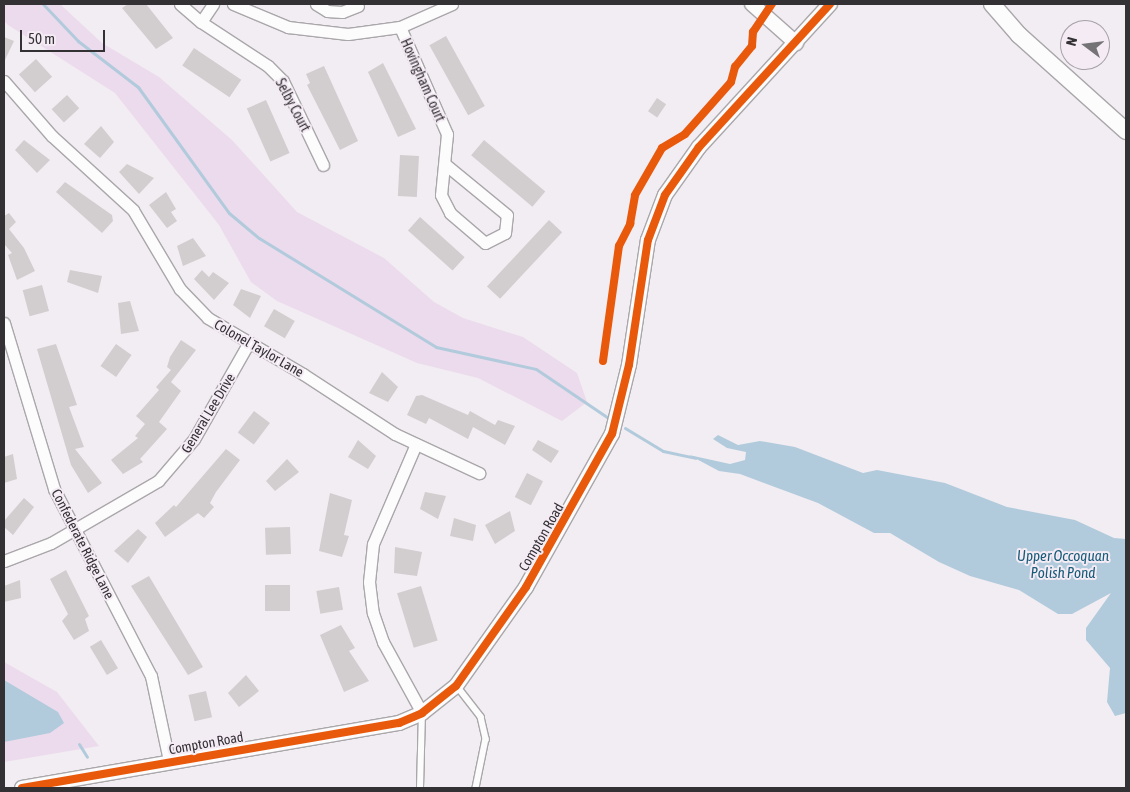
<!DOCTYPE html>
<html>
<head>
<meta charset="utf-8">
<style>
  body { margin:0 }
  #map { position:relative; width:1130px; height:792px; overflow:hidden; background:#f2edf2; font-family:"Asap Condensed",sans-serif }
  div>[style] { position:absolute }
  .green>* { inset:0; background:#ecdbed }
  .water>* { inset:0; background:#b1cbdc }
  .stream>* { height:3px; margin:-1.5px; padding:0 1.5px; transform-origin:1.5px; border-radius:1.5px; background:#b1cbdc }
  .building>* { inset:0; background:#d2cecf; transform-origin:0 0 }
  .roads { filter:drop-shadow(1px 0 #aaa7aa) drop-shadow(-1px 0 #aaa7aa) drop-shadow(0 1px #aaa7aa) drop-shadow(0 -1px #aaa7aa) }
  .service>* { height:5.5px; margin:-2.75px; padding:0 2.75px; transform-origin:2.75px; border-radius:2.75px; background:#fdfcfd }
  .minor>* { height:11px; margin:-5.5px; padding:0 5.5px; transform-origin:5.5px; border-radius:5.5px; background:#fdfcfd }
  .tertiary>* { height:14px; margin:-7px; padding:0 7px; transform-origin:7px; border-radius:7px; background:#fdfcfd }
  .secondary>* { height:16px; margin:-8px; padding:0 8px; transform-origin:8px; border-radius:8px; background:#fdfcfd }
  .cycleway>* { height:8px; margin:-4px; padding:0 4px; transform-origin:4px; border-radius:4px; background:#e8590c }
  span { translate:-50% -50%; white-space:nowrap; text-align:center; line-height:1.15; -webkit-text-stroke:4px #f4ebf4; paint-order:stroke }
  .street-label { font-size:14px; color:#343135 }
  .water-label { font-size:15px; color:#165b7a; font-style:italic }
  .frame { position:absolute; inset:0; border:5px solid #343135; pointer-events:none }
  .north { position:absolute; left:1060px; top:20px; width:50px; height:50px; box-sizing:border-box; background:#f4ebf4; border:1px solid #a7a1a8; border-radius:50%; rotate:285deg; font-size:14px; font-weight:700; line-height:20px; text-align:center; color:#343135 }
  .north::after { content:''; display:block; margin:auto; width:18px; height:22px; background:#767377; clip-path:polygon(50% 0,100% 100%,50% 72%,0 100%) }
  .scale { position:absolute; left:20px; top:30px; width:85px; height:22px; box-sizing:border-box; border:2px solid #343135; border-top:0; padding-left:6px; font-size:15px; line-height:18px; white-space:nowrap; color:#343135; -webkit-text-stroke:4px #f4ebf4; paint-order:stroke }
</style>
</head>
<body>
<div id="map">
  <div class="green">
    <div style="clip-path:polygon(4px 4px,60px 4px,102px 43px,159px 77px,232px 140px,297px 212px,384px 258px,434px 302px,463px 318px,523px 337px,577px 373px,587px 402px,562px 421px,478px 378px,417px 363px,277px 301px,251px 282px,219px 225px,115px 93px,8px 25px,4px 21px)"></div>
    <div style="clip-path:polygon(4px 662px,57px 692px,99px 746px,4px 762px)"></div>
  </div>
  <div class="water">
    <div style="clip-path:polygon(718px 435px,738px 445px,760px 441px,795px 447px,863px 473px,877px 470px,945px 483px,1007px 507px,1075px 520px,1114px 538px,1126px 539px,1126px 713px,1115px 716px,1107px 702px,1110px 668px,1086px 640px,1086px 628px,1111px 593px,1072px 614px,1058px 614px,1019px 590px,970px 576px,939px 562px,890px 533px,874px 533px,818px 503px,740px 474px,719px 471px,689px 455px,730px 464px,745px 460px,746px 452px,727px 448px,713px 439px)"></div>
    <div style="clip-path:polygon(4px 680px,58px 712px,64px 723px,50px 733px,4px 742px)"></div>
  </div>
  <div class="stream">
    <div style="left:43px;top:4px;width:51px;rotate:46.6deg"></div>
    <div style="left:78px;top:41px;width:76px;rotate:37.5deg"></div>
    <div style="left:138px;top:87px;width:155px;rotate:54.2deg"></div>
    <div style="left:229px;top:213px;width:39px;rotate:40deg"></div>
    <div style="left:259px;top:238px;width:208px;rotate:31.6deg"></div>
    <div style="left:436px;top:347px;width:102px;rotate:12.4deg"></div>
    <div style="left:536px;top:369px;width:86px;rotate:34.1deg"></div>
    <div style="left:625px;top:428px;width:44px;rotate:31.2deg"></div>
    <div style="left:663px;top:451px;width:33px;rotate:12deg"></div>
    <div style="left:79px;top:744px;width:15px;rotate:58deg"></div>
  </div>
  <div class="building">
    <div style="clip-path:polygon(128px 4px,146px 4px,173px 38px,156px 49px,122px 8px)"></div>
    <div style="left:446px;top:36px;width:80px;height:19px;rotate:61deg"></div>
    <div style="clip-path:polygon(4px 37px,14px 41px,4px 62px)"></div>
    <div style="left:194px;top:48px;width:57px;height:21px;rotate:34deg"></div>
    <div style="left:36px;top:59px;width:24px;height:23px;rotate:48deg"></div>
    <div style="clip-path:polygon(383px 63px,416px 129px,398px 137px,368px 72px)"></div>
    <div style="clip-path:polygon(324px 66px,358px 141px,340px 150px,307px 85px,310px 83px,306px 74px)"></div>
    <div style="left:67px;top:95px;width:18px;height:21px;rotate:47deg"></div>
    <div style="left:657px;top:98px;width:11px;height:16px;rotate:34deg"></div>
    <div style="left:266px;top:100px;width:58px;height:21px;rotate:66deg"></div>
    <div style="clip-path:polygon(101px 126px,114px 142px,100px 158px,84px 144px)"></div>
    <div style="clip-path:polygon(24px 140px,50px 160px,37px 173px,15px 150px)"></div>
    <div style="left:484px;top:140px;width:80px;height:20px;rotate:40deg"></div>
    <div style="left:400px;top:155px;width:19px;height:41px;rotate:3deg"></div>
    <div style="clip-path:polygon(127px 164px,154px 178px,139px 194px,119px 172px)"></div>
    <div style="clip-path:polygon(65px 182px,112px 215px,113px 221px,102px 233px,56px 192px)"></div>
    <div style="clip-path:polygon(166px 192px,176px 209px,171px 212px,177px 221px,167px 228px,149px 205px)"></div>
    <div style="clip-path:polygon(9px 213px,16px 222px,9px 229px,24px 248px,35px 271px,17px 280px,8px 255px,12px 253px,4px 244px,4px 216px)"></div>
    <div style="left:420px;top:217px;width:60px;height:18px;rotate:42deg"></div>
    <div style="left:549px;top:220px;width:18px;height:91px;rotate:43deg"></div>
    <div style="clip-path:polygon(193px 238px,206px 256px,183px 266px,177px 246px)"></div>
    <div style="clip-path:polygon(70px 270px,102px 276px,98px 293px,67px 282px)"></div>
    <div style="clip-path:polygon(202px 270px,209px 277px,213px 272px,229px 283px,214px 300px,194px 279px)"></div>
    <div style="left:42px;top:285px;width:27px;height:20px;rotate:75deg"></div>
    <div style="clip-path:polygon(241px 289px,261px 296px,250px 318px,233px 305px)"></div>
    <div style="clip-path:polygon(130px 301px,139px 331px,121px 334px,118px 303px)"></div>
    <div style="left:274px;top:309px;width:24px;height:20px;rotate:30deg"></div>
    <div style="clip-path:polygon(181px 340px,196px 350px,171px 382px,181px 391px,159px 422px,167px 429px,140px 459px,143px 462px,123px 474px,111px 460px,138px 438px,135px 436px,145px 424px,136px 416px,159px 390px,156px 387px,171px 370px,167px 367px,170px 357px)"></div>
    <div style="clip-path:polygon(56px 344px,77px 405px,69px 407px,84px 447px,75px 449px,102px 483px,88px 493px,71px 465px,37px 349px)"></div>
    <div style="left:116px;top:344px;width:19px;height:27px;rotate:35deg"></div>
    <div style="clip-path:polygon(382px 372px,398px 387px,388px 402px,369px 393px)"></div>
    <div style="clip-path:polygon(422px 395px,468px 415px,470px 411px,495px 425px,498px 420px,515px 426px,505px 445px,473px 427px,468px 439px,429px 418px,426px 424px,407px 415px,416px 396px)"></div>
    <div style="left:254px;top:411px;width:20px;height:27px;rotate:37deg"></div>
    <div style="clip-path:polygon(358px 440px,376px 456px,368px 469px,348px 457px)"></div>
    <div style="clip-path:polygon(538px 440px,559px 451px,551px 463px,532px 450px)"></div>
    <div style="clip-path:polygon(226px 449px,240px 460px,216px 492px,210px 503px,214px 507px,204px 518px,198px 513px,165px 537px,155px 523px,174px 505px,176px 507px)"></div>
    <div style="clip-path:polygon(13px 454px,17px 479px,4px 483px,4px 457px)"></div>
    <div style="clip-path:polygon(287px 459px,299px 472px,275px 491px,266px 481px)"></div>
    <div style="left:527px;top:473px;width:18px;height:27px;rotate:27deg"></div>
    <div style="clip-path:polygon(425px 492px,446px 496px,438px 519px,420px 509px)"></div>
    <div style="clip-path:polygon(330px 493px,352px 500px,344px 535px,349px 536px,342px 557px,319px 551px)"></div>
    <div style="clip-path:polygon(24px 498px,34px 507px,13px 535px,4px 527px,4px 521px)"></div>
    <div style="clip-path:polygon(510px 511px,515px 531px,495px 544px,485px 525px)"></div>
    <div style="clip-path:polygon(454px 518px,476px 525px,473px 541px,450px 536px)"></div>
    <div style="left:290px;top:527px;width:27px;height:25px;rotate:88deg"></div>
    <div style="clip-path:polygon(138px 529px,147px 537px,128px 563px,114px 551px)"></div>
    <div style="clip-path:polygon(395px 547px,422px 552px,417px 576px,394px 573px)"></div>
    <div style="clip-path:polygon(66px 570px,89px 616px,85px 619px,89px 631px,74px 640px,62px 621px,68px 614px,50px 579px)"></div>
    <div style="clip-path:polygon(149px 576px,203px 667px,188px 675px,131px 586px)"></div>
    <div style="clip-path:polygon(20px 580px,21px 598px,4px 602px,4px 586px)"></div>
    <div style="left:265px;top:585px;width:25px;height:26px"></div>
    <div style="left:421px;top:586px;width:57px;height:25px;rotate:73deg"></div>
    <div style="left:339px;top:587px;width:23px;height:23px;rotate:80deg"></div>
    <div style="clip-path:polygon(341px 625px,355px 648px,349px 651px,369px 681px,344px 692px,320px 635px)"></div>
    <div style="left:101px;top:640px;width:33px;height:13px;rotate:59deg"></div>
    <div style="clip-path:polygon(246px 675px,259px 691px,239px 707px,228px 693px)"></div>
    <div style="left:206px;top:691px;width:27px;height:18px;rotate:77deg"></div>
  </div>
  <div class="roads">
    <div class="service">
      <div style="left:457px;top:686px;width:39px;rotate:52deg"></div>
      <div style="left:481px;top:717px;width:23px;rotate:77deg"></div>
      <div style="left:486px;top:739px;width:50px;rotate:101.5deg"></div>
      <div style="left:420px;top:788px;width:75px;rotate:-88.5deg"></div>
    </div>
    <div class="minor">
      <div style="left:180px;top:4px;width:28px;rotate:41deg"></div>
      <div style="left:201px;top:22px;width:22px;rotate:-56deg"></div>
      <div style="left:233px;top:4px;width:60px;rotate:22.7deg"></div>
      <div style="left:288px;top:27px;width:60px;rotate:6.7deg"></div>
      <div style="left:348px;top:34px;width:52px;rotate:-7.7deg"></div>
      <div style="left:400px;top:27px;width:57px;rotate:-23.9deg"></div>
      <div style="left:316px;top:4px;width:13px;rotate:32deg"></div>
      <div style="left:327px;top:11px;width:15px;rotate:4deg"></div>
      <div style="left:342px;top:12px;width:17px;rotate:-21deg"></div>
      <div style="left:201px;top:22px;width:80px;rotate:33.3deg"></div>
      <div style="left:268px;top:66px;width:21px;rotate:45deg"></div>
      <div style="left:283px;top:81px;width:93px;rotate:64.5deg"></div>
      <div style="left:400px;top:27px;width:117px;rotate:66.3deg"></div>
      <div style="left:447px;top:134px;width:61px;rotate:95.6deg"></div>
      <div style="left:441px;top:195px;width:20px;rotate:63deg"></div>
      <div style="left:450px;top:213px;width:46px;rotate:40.6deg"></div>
      <div style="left:485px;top:243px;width:22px;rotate:-27deg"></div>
      <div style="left:505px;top:233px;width:18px;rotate:-84deg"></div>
      <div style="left:507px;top:215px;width:80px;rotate:-140.6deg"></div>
      <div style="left:4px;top:81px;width:73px;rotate:48.9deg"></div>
      <div style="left:52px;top:136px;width:110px;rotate:42.4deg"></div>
      <div style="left:133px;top:210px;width:92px;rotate:59.3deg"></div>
      <div style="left:180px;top:289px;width:40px;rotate:46deg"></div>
      <div style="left:208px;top:318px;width:110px;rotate:30.5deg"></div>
      <div style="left:303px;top:374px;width:110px;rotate:33.1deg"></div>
      <div style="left:395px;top:434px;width:93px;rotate:24.9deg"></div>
      <div style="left:4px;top:323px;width:173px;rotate:73.2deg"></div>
      <div style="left:54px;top:489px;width:211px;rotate:62.6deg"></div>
      <div style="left:151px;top:676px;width:87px;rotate:78deg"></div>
      <div style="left:416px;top:444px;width:109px;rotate:113.3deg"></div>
      <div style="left:373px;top:544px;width:38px;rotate:96deg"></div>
      <div style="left:369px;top:582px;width:31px;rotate:83deg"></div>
      <div style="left:373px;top:613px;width:31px;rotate:71deg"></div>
      <div style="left:383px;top:642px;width:81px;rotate:61.2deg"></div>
      <div style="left:4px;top:561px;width:50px;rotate:-21deg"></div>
      <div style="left:51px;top:543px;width:124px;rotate:-30.1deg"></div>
      <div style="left:158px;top:481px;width:55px;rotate:-49.4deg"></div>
      <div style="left:194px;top:439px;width:109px;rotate:-60.4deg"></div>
    </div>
    <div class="tertiary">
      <div style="left:752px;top:4px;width:59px;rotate:41.6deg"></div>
      <div style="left:22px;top:788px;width:383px;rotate:-9.8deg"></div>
      <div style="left:399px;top:723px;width:25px;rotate:-23deg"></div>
      <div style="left:422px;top:713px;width:43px;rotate:-38.5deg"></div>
      <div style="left:456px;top:686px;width:121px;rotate:-54.7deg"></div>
      <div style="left:526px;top:587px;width:176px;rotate:-60.7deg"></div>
      <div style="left:612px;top:434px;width:71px;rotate:-76.2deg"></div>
      <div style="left:629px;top:365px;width:126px;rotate:-81.4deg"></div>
      <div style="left:648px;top:240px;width:48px;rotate:-69.3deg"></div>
      <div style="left:665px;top:195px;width:59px;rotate:-54.7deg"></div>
      <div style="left:699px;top:147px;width:194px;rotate:-47.5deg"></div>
    </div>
    <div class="secondary">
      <div style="left:992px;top:4px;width:41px;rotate:48.9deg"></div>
      <div style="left:1019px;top:35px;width:144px;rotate:41.9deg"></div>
    </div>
  </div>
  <div class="cycleway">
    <div style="left:603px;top:361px;width:116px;rotate:-82.1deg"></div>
    <div style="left:619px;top:246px;width:25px;rotate:-63deg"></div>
    <div style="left:630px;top:224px;width:29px;rotate:-80deg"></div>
    <div style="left:635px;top:195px;width:54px;rotate:-60.1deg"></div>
    <div style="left:662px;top:148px;width:27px;rotate:-31deg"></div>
    <div style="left:685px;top:134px;width:69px;rotate:-48.5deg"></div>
    <div style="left:731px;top:82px;width:16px;rotate:-75deg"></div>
    <div style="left:735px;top:67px;width:27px;rotate:-51deg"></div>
    <div style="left:752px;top:46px;width:14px;rotate:-86deg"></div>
    <div style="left:753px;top:32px;width:34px;rotate:-56deg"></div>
    <div style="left:22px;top:788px;width:383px;rotate:-9.8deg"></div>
    <div style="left:399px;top:723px;width:25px;rotate:-23deg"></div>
    <div style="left:422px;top:713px;width:43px;rotate:-38.5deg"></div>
    <div style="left:456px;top:686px;width:121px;rotate:-54.7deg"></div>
    <div style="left:526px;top:587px;width:176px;rotate:-60.7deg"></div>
    <div style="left:612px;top:434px;width:71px;rotate:-76.2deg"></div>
    <div style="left:629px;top:365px;width:126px;rotate:-81.4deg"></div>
    <div style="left:648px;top:240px;width:48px;rotate:-69.3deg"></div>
    <div style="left:665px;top:195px;width:59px;rotate:-54.7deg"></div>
    <div style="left:699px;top:147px;width:194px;rotate:-47.5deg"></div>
  </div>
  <div class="street-label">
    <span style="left:423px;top:80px;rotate:66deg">Hovingham Court</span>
    <span style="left:293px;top:105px;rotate:62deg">Selby Court</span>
    <span style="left:259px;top:348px;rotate:30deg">Colonel Taylor Lane</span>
    <span style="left:208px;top:413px;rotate:-59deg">General Lee Drive</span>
    <span style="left:541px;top:537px;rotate:-60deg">Compton Road</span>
    <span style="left:83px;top:544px;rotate:63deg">Confederate Ridge Lane</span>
    <span style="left:206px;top:743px;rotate:-10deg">Compton Road</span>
  </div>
  <div class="water-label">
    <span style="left:1063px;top:564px">Upper Occoquan<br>Polish Pond</span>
  </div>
  <div class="frame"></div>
  <div class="north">N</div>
  <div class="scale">50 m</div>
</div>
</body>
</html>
